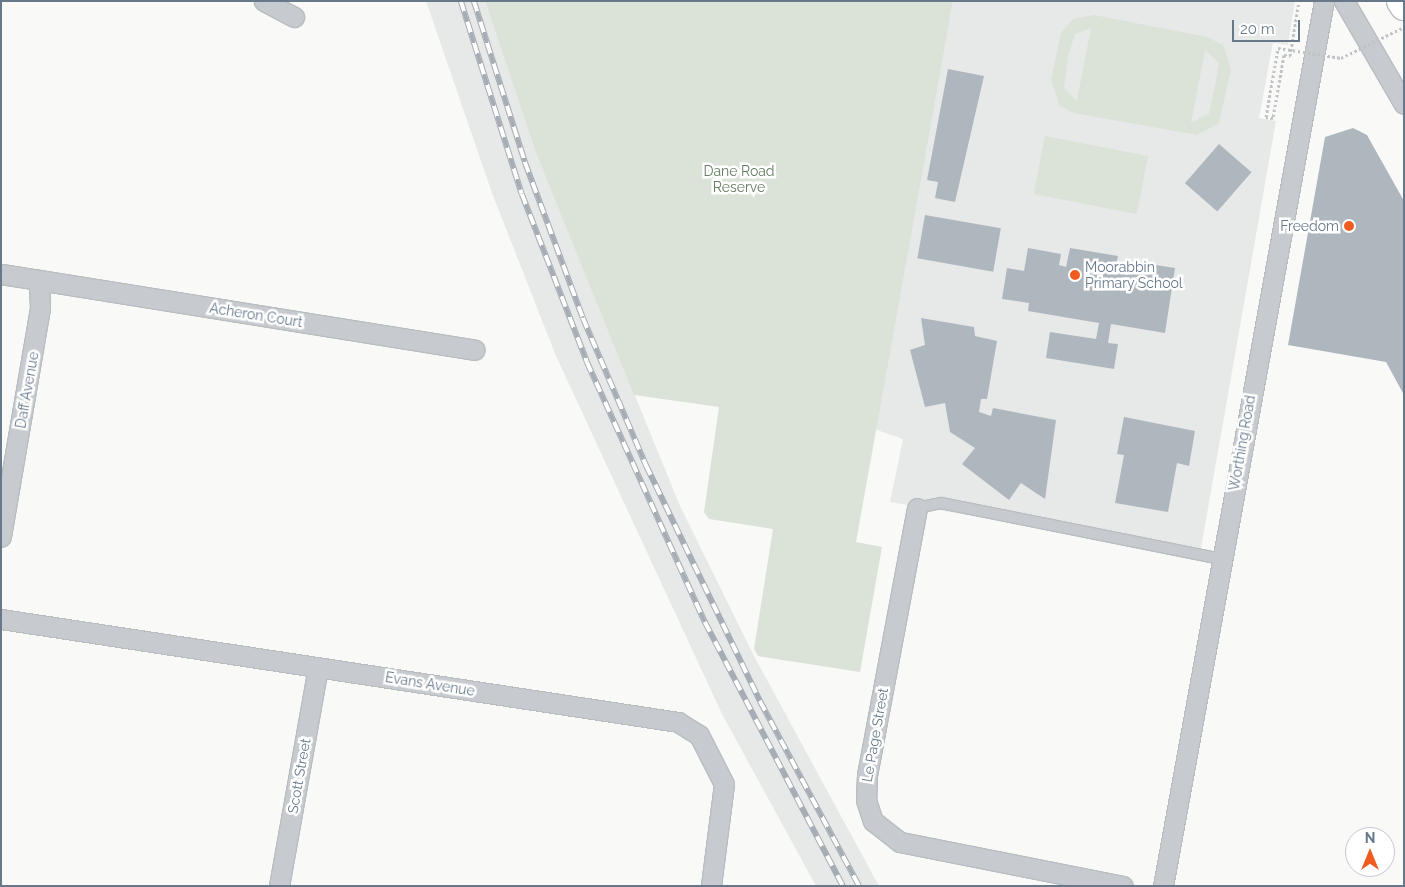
<!DOCTYPE html>
<html>
<head>
<meta charset="utf-8">
<style>
  body { margin:0 }
  #map { position:relative; width:1405px; height:887px; overflow:hidden; background:#f9f9f7; font-family:Raleway,sans-serif }
  div>[style] { position:absolute }
  .built>* { inset:0; background:#e7e8e8 }
  .green>* { inset:0; background:#dbe2d8; transform-origin:0 0 }
  .building>* { inset:0; background:#afb7be; transform-origin:0 0 }
  .path>* { height:3px; margin-top:-1.5px; transform-origin:0; background:repeating-linear-gradient(90deg,#c0c3c5 0 2.5px,transparent 0 5px) }
  .roads { filter:drop-shadow(1px 0 #b9bdc0) drop-shadow(-1px 0 #b9bdc0) drop-shadow(0 1px #b9bdc0) drop-shadow(0 -1px #b9bdc0) }
  .lane>* { height:10px; margin:-5px; padding:0 5px; transform-origin:5px; border-radius:5px; background:#c7cbcf }
  .street>* { height:19px; margin:-9.5px; padding:0 9.5px; transform-origin:9.5px; border-radius:9.5px; background:#c7cbcf }
  .highway>* { height:28px; margin:-14px; padding:0 14px; transform-origin:14px; border-radius:14px; background:#fff }
  .rail>* { height:5.5px; margin-top:-2.75px; transform-origin:0; background:repeating-linear-gradient(90deg,#fff 0 11px,#a7adb4 0 22px); box-sizing:border-box; border-block:1px solid #a7adb4 }
  .path-bridge>* { height:3px; margin-top:-1.5px; transform-origin:0; background:repeating-linear-gradient(90deg,#c0c3c5 0 2.5px,transparent 0 5px) }
  .dots>* { width:14px; height:14px; translate:-50% -50%; box-sizing:border-box; border:2px solid #fff; border-radius:50% }
  span { translate:-50% -50%; white-space:nowrap; text-align:center; line-height:1.15; -webkit-text-stroke:5px #fff; paint-order:stroke }
  .park-label { font-size:14px; color:#667b62 }
  .poi-label { font-size:14px; color:#66788a }
  .right { translate:-100% -50%; text-align:right }
  .left { translate:0 -50%; text-align:left }
  .street-label { font-size:14px; color:#66788a }
  .frame { position:absolute; inset:0; border:2px solid #66788a; pointer-events:none }
  .north { position:absolute; left:1345px; top:827px; width:50px; height:50px; box-sizing:border-box; background:#fff; border:1px solid #c2c9d0; border-radius:50%; rotate:0deg; font-size:14px; font-weight:700; line-height:20px; text-align:center; color:#66788a }
  .north::after { content:''; display:block; margin:auto; width:18px; height:22px; background:#f05c20; clip-path:polygon(50% 0,100% 100%,50% 72%,0 100%) }
  .scale { position:absolute; left:1232px; top:20px; width:68px; height:22px; box-sizing:border-box; border:2px solid #66788a; border-top:0; padding-left:6px; font-size:15px; line-height:18px; white-space:nowrap; color:#66788a; -webkit-text-stroke:4px #fff; paint-order:stroke }
</style>
</head>
<body>
<div id="map">
  <div class="built">
    <div style="clip-path:polygon(426px 1px,485px 1px,536px 153px,680px 506px,754px 656px,879px 886px,816px 886px,722px 714px,556px 356px,492px 193px)"></div>
    <div style="clip-path:polygon(953px 1px,1295px 1px,1288px 45px,1273px 43px,1259px 118px,1276px 121px,1200px 554px,890px 502px,903px 439px,874px 429px)"></div>
  </div>
  <div class="green">
    <div style="clip-path:polygon(485px 1px,953px 1px,856px 542px,882px 547px,860px 672px,758px 656px,754px 649px,773px 529px,709px 519px,704px 512px,719px 407px,634px 395px,536px 153px)"></div>
    <div style="clip-path:polygon(evenodd,1094px 15px,1207px 37px,1223px 45px,1231px 69px,1219px 123px,1197px 135px,1074px 113px,1060px 106px,1051px 80px,1061px 33px,1073px 19px,1094px 15px,1091px 28px,1077px 100px,1077px 101px,1064px 88px,1068px 56px,1075px 34px,1091px 28px,1094px 15px,1205px 50px,1219px 63px,1215px 86px,1209px 114px,1191px 123px,1205px 50px)"></div>
    <div style="left:1045px;top:136px;width:105px;height:59px;rotate:11deg"></div>
  </div>
  <div class="building">
    <div style="clip-path:polygon(948px 69px,984px 76px,955px 202px,935px 198px,938px 182px,927px 180px)"></div>
    <div style="clip-path:polygon(1353px 128px,1367px 135px,1404px 201px,1404px 395px,1386px 362px,1288px 345px,1325px 137px)"></div>
    <div style="left:1219px;top:144px;width:43px;height:52px;rotate:41deg"></div>
    <div style="left:925px;top:215px;width:77px;height:44px;rotate:10deg"></div>
    <div style="clip-path:polygon(1028px 248px,1061px 254px,1059px 265px,1066px 267px,1070px 248px,1118px 256px,1116px 265px,1142px 270px,1143px 263px,1175px 268px,1165px 333px,1111px 324px,1108px 343px,1118px 344px,1114px 369px,1046px 358px,1050px 332px,1096px 339px,1099px 323px,1028px 311px,1029px 303px,1002px 299px,1007px 268px,1024px 271px)"></div>
    <div style="clip-path:polygon(921px 318px,974px 327px,975px 336px,997px 341px,987px 399px,981px 399px,979px 412px,991px 416px,993px 408px,1056px 420px,1045px 499px,1021px 483px,1009px 500px,962px 464px,975px 448px,950px 432px,945px 403px,925px 407px,910px 350px,925px 345px)"></div>
    <div style="clip-path:polygon(1124px 417px,1195px 431px,1189px 466px,1177px 463px,1168px 512px,1115px 503px,1124px 455px,1117px 454px)"></div>
  </div>
  <div class="path">
    <div style="left:1284px;top:55px;width:6px;rotate:9deg"></div>
    <div style="left:1290px;top:56px;width:56px;rotate:-80.7deg"></div>
  </div>
  <div class="roads">
    <div class="lane">
      <div style="left:917px;top:508px;width:25px;rotate:-12deg"></div>
      <div style="left:941px;top:503px;width:287px;rotate:11.3deg"></div>
    </div>
    <div class="street">
      <div style="left:264px;top:1px;width:34px;rotate:28deg"></div>
      <div style="left:1344px;top:1px;width:119px;rotate:59.8deg"></div>
      <div style="left:1px;top:274px;width:38px;rotate:9deg"></div>
      <div style="left:39px;top:280px;width:28px;rotate:88deg"></div>
      <div style="left:40px;top:308px;width:232px;rotate:99.7deg"></div>
      <div style="left:39px;top:280px;width:441px;rotate:9.1deg"></div>
      <div style="left:917px;top:508px;width:272px;rotate:100.6deg"></div>
      <div style="left:867px;top:775px;width:25px;rotate:92deg"></div>
      <div style="left:866px;top:800px;width:22px;rotate:72deg"></div>
      <div style="left:873px;top:821px;width:34px;rotate:38deg"></div>
      <div style="left:900px;top:842px;width:227px;rotate:11.2deg"></div>
      <div style="left:1px;top:619px;width:685px;rotate:8.65deg"></div>
      <div style="left:678px;top:722px;width:25px;rotate:32deg"></div>
      <div style="left:699px;top:735px;width:55px;rotate:63deg"></div>
      <div style="left:724px;top:784px;width:103px;rotate:97.3deg"></div>
      <div style="left:279px;top:886px;width:222px;rotate:-79.9deg"></div>
      <div style="left:1163px;top:886px;width:900px;rotate:-79.69deg"></div>
    </div>
    <div class="highway">
      <div style="left:1401px;top:1px;width:6px;rotate:59deg"></div>
    </div>
  </div>
  <div class="rail">
    <div style="left:461px;top:1px;width:202px;rotate:72.5deg"></div>
    <div style="left:522px;top:194px;width:180px;rotate:68.8deg"></div>
    <div style="left:587px;top:362px;width:286px;rotate:65.6deg"></div>
    <div style="left:705px;top:622px;width:298px;rotate:62.4deg"></div>
    <div style="left:474px;top:1px;width:169px;rotate:72.4deg"></div>
    <div style="left:525px;top:162px;width:166px;rotate:69.6deg"></div>
    <div style="left:583px;top:318px;width:160px;rotate:66.8deg"></div>
    <div style="left:646px;top:465px;width:262px;rotate:64.2deg"></div>
    <div style="left:760px;top:701px;width:210px;rotate:61.8deg"></div>
  </div>
  <div class="path-bridge">
    <div style="left:1284px;top:55px;width:64px;rotate:99.9deg"></div>
    <div style="left:1273px;top:118px;width:7px;rotate:-172deg"></div>
    <div style="left:1266px;top:117px;width:70px;rotate:-80.1deg"></div>
    <div style="left:1278px;top:48px;width:64px;rotate:9deg"></div>
    <div style="left:1341px;top:58px;width:70px;rotate:-26.2deg"></div>
  </div>
  <div class="dots">
    <div style="left:1349px;top:226px;background:#f05c20"></div>
    <div style="left:1075px;top:275px;background:#f05c20"></div>
  </div>
  <div class="park-label">
    <span style="left:739px;top:179px">Dane Road<br>Reserve</span>
  </div>
  <div class="poi-label">
    <span class="right" style="left:1339px;top:226px">Freedom</span>
    <span class="left" style="left:1085px;top:275px">Moorabbin<br>Primary School</span>
  </div>
  <div class="street-label">
    <span style="left:256px;top:315px;rotate:9deg">Acheron Court</span>
    <span style="left:27px;top:390px;rotate:-80deg">Daff Avenue</span>
    <span style="left:1242px;top:443px;rotate:-80deg">Worthing Road</span>
    <span style="left:430px;top:684px;rotate:9deg">Evans Avenue</span>
    <span style="left:875px;top:735px;rotate:-80deg">Le Page Street</span>
    <span style="left:299px;top:776px;rotate:-80deg">Scott Street</span>
  </div>
  <div class="frame"></div>
  <div class="north">N</div>
  <div class="scale">20 m</div>
</div>
</body>
</html>
